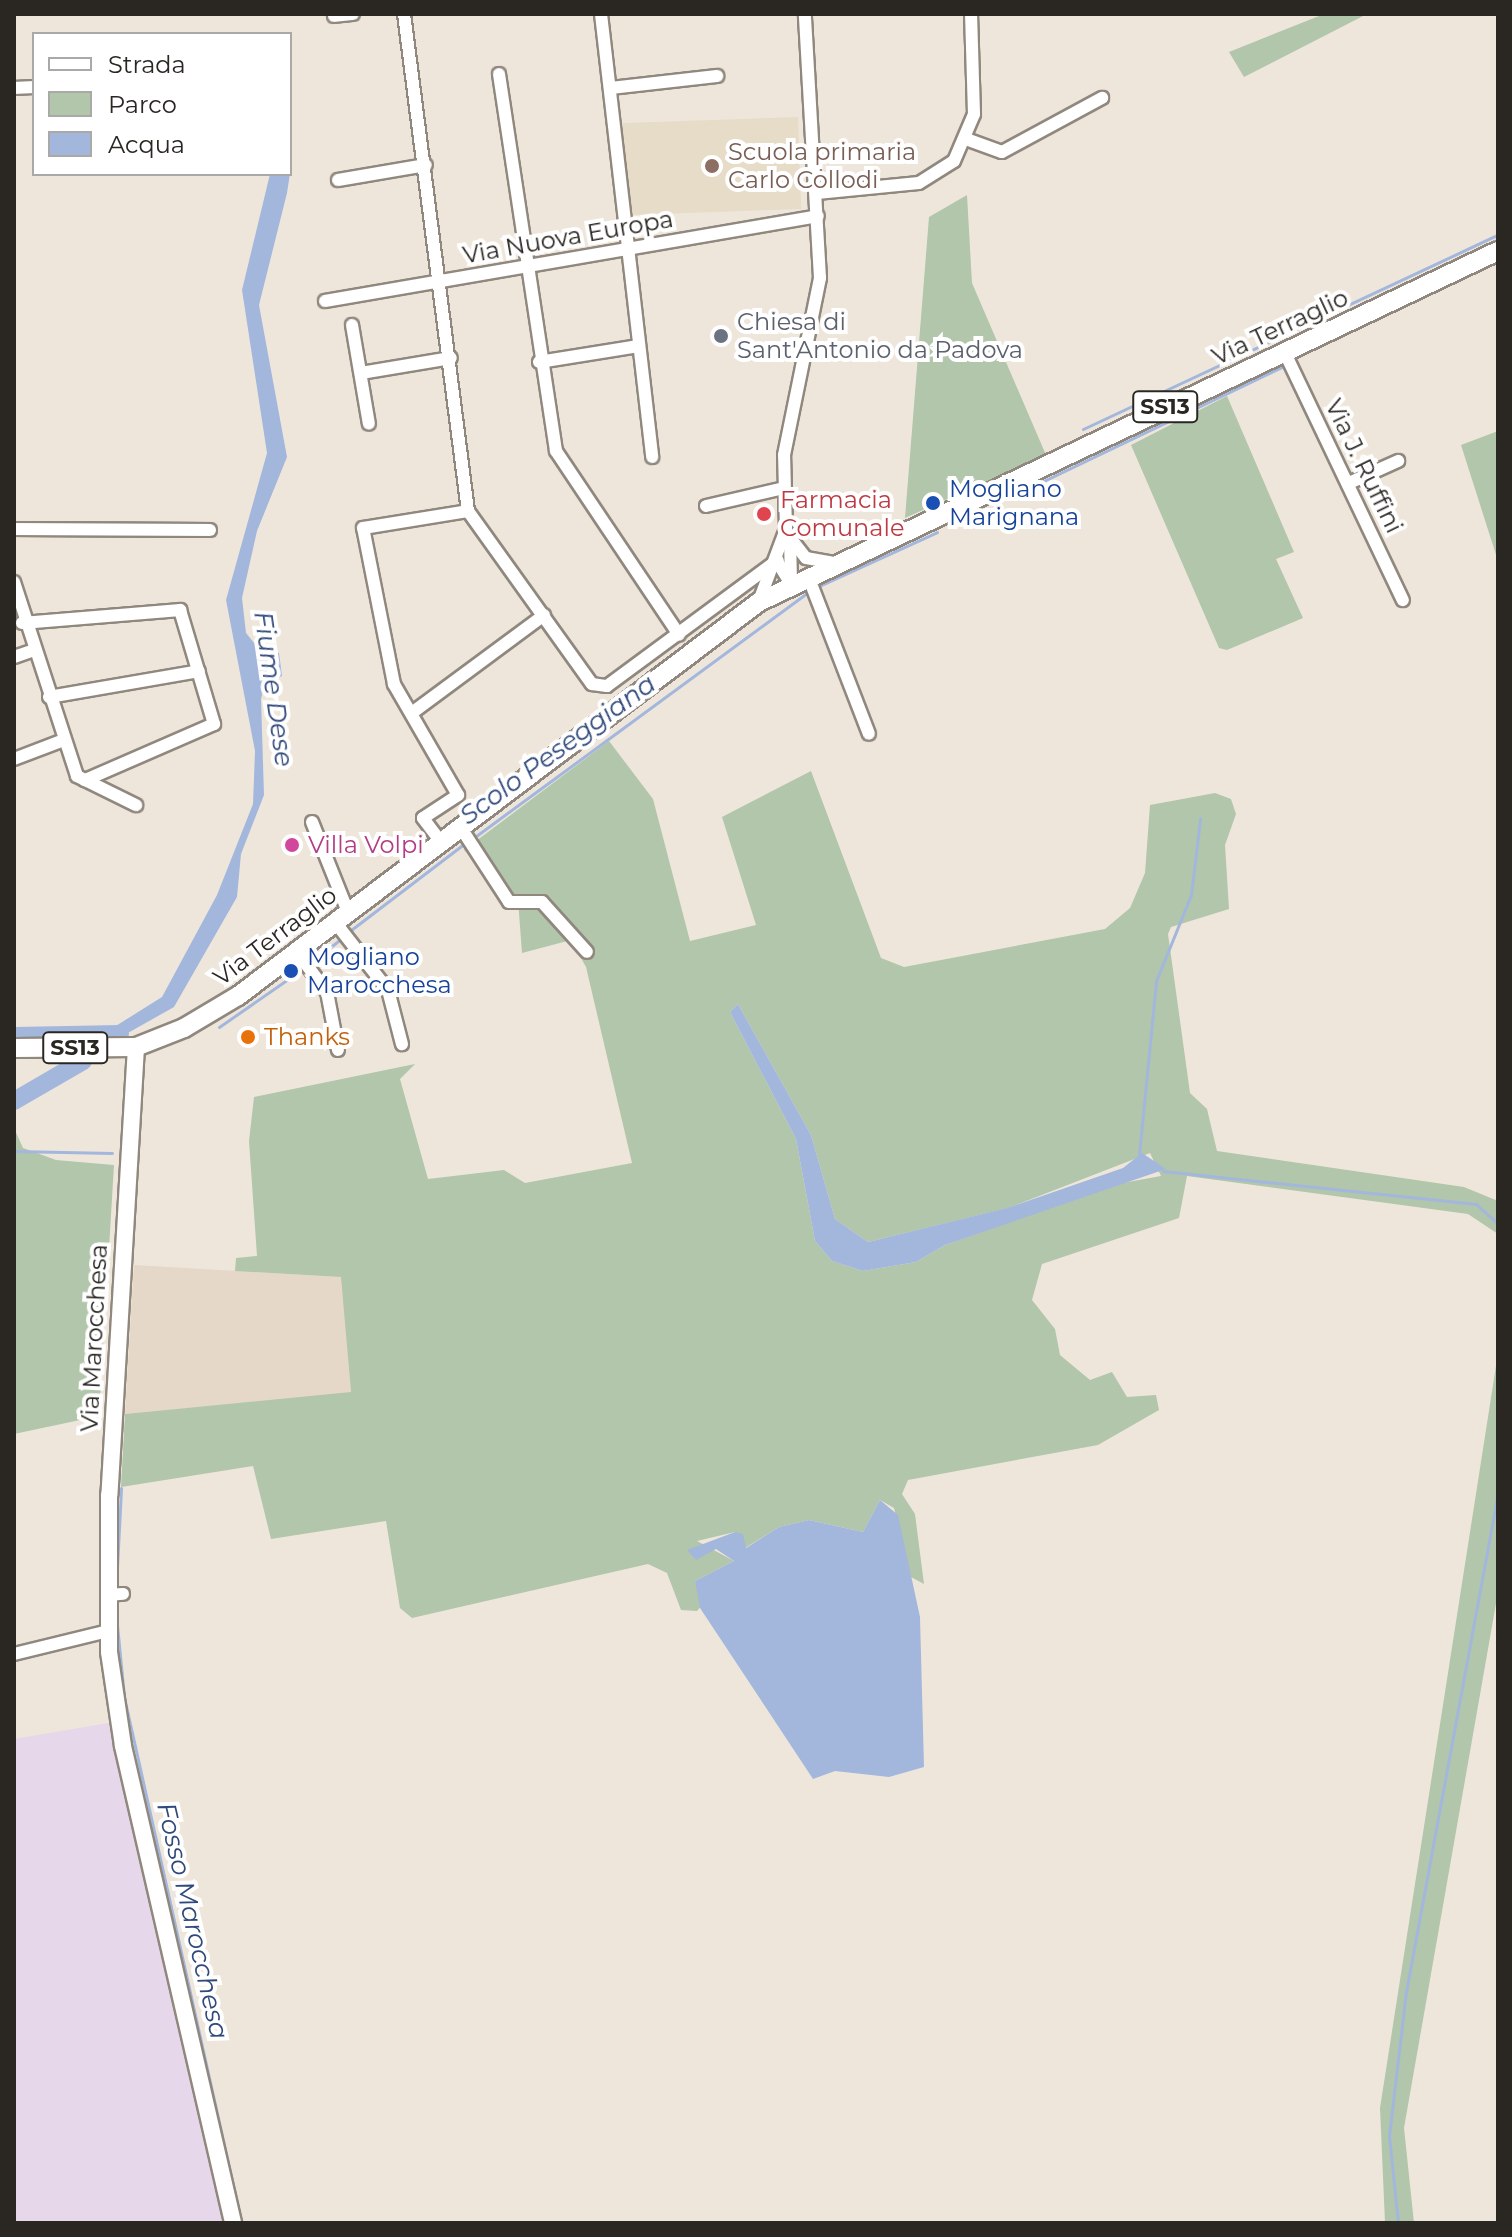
<!DOCTYPE html>
<html>
<head>
<meta charset="utf-8">
<style>
  body { margin:0 }
  #map { position:relative; width:1512px; height:2237px; overflow:hidden; background:#efe6db; font-family:Montserrat,sans-serif }
  div>[style] { position:absolute }
  .commercial>* { inset:0; background:#e7d7ea }
  .built>* { inset:0; background:#e6d8c8 }
  .education>* { inset:0; background:#e6dcc7; transform-origin:0 0 }
  .green>* { inset:0; background:#b1c6ab }
  .water>* { inset:0; background:#a3b7dd }
  .stream>* { height:3px; margin:-1.5px; padding:0 1.5px; transform-origin:1.5px; border-radius:1.5px; background:#a3b7dd }
  .river>* { height:18px; margin:-9px; padding:0 9px; transform-origin:9px; border-radius:9px; background:#a3b7dd }
  .roads { filter:drop-shadow(2px 0 #90887e) drop-shadow(-2px 0 #90887e) drop-shadow(0 2px #90887e) drop-shadow(0 -2px #90887e) }
  .street>* { height:12px; margin:-6px; padding:0 6px; transform-origin:6px; border-radius:6px; background:#fff }
  .secondary>* { height:16px; margin:-8px; padding:0 8px; transform-origin:8px; border-radius:8px; background:#fff }
  .primary>* { height:18px; margin:-9px; padding:0 9px; transform-origin:9px; border-radius:9px; background:#fff }
  .dots>* { width:22px; height:22px; translate:-50% -50%; box-sizing:border-box; border:4px solid #fff; border-radius:50% }
  span { translate:-50% -50%; white-space:nowrap; text-align:center; line-height:1.15; -webkit-text-stroke:8px #fff; paint-order:stroke }
  .shield-label span { padding:2px 6px; background:#fff; border:2px solid; border-radius:6px; -webkit-text-stroke-width:0 }
  .shield-label { font-size:22px; color:#2a2723; font-weight:700 }
  .education-label { font-size:24px; color:#785e54 }
  .left { translate:0 -50%; text-align:left }
  .street-label { font-size:24px; color:#2a2723 }
  .worship-label { font-size:24px; color:#5b616d }
  .transit-label { font-size:24px; color:#164399 }
  .health-label { font-size:24px; color:#be3a42 }
  .hotel-label { font-size:24px; color:#b23c85 }
  .food-label { font-size:24px; color:#c56008 }
  .water-label { font-size:26px; color:#30497b; font-style:italic }
  .frame { position:absolute; inset:0; border:16px solid #2a2723; pointer-events:none }
  .legend { position:absolute; left:32px; top:32px; width:260px; height:144px; box-sizing:border-box; background:#fff; border:2px solid #aaa9a7; margin:0; padding:10px 14px; list-style:none; font-size:24px; color:#2a2723 }
  .legend li { display:flex; align-items:center; gap:16px; height:40px }
  .legend b { width:40px; border:2px solid #aaa9a7 }
</style>
</head>
<body>
<div id="map">
  <div class="commercial">
    <div style="clip-path:polygon(114px 1722px,210px 2162px,226px 2223px,14px 2223px,14px 1739px)"></div>
  </div>
  <div class="built">
    <div style="clip-path:polygon(134px 1265px,342px 1277px,351px 1393px,125px 1414px)"></div>
  </div>
  <div class="education">
    <div style="left:798px;top:117px;width:92px;height:180px;rotate:88deg"></div>
  </div>
  <div class="green">
    <div style="clip-path:polygon(1324px 14px,1367px 14px,1244px 77px,1229px 52px)"></div>
    <div style="clip-path:polygon(967px 195px,972px 283px,1046px 455px,905px 518px,929px 217px)"></div>
    <div style="clip-path:polygon(1227px 396px,1294px 552px,1276px 559px,1303px 618px,1227px 650px,1219px 648px,1131px 445px)"></div>
    <div style="clip-path:polygon(1498px 431px,1498px 561px,1461px 445px)"></div>
    <div style="clip-path:polygon(evenodd,609px 741px,653px 799px,690px 941px,756px 925px,722px 817px,811px 771px,881px 958px,904px 967px,1105px 929px,1130px 908px,1145px 873px,1150px 805px,1215px 793px,1231px 799px,1236px 814px,1225px 845px,1229px 909px,1171px 927px,1168px 934px,1190px 1093px,1207px 1109px,1217px 1151px,1464px 1187px,1498px 1201px,1498px 1234px,1468px 1214px,1187px 1176px,1179px 1218px,1042px 1264px,1032px 1300px,1055px 1329px,1060px 1355px,1090px 1380px,1112px 1372px,1127px 1397px,1156px 1395px,1159px 1410px,1098px 1445px,908px 1480px,902px 1494px,915px 1514px,924px 1584px,911px 1577px,894px 1508px,880px 1500px,863px 1532px,809px 1520px,779px 1527px,745px 1548px,735px 1532px,697px 1541px,734px 1561px,695px 1581px,704px 1603px,697px 1611px,681px 1610px,667px 1573px,648px 1564px,412px 1618px,400px 1608px,386px 1521px,271px 1539px,253px 1466px,121px 1487px,125px 1414px,351px 1392px,341px 1277px,235px 1271px,236px 1258px,257px 1256px,249px 1141px,254px 1097px,415px 1064px,400px 1079px,428px 1179px,504px 1170px,525px 1183px,632px 1163px,586px 967px,571px 940px,522px 953px,518px 900px,464px 850px,609px 741px,738px 1004px,811px 1135px,835px 1219px,868px 1242px,1008px 1208px,1150px 1153px,1161px 1176px,1117px 1184px,945px 1245px,916px 1262px,863px 1271px,832px 1261px,815px 1241px,796px 1139px,730px 1012px,738px 1004px)"></div>
    <div style="clip-path:polygon(14px 1128px,23px 1148px,56px 1160px,114px 1165px,99px 1416px,14px 1434px)"></div>
    <div style="clip-path:polygon(1498px 1353px,1498px 1592px,1404px 2128px,1414px 2223px,1385px 2223px,1380px 2108px)"></div>
  </div>
  <div class="water">
    <div style="clip-path:polygon(290px 143px,291px 167px,287px 193px,259px 305px,287px 457px,257px 531px,242px 598px,246px 633px,259px 649px,279px 653px,282px 676px,264px 686px,261px 699px,264px 795px,241px 854px,237px 897px,174px 1007px,119px 1038px,95px 1039px,162px 997px,217px 895px,253px 804px,255px 751px,226px 600px,267px 453px,242px 290px,270px 174px,290px 174px)"></div>
    <div style="clip-path:polygon(738px 1004px,811px 1135px,835px 1219px,868px 1242px,1007px 1208px,1123px 1168px,1142px 1153px,1166px 1169px,945px 1245px,916px 1262px,863px 1271px,832px 1261px,815px 1241px,796px 1139px,730px 1012px)"></div>
    <div style="clip-path:polygon(880px 1500px,898px 1515px,920px 1617px,924px 1767px,889px 1777px,835px 1771px,813px 1779px,700px 1608px,695px 1581px,734px 1561px,716px 1549px,696px 1560px,687px 1550px,735px 1532px,743px 1534px,746px 1548px,779px 1527px,809px 1520px,863px 1532px)"></div>
  </div>
  <div class="stream">
    <div style="left:1083px;top:429px;width:458px;rotate:-25.1deg"></div>
    <div style="left:1006px;top:499px;width:307px;rotate:-25.6deg"></div>
    <div style="left:817px;top:587px;width:132px;rotate:-24.6deg"></div>
    <div style="left:472px;top:839px;width:421px;rotate:-36.3deg"></div>
    <div style="left:347px;top:933px;width:148px;rotate:-37.3deg"></div>
    <div style="left:310px;top:963px;width:41px;rotate:-38deg"></div>
    <div style="left:219px;top:1027px;width:103px;rotate:-34.8deg"></div>
    <div style="left:14px;top:1151px;width:98px;rotate:1.2deg"></div>
    <div style="left:1139px;top:1155px;width:175px;rotate:-84.4deg"></div>
    <div style="left:1156px;top:981px;width:93px;rotate:-67.9deg"></div>
    <div style="left:1191px;top:895px;width:77px;rotate:-83.2deg"></div>
    <div style="left:1163px;top:1171px;width:315px;rotate:6deg"></div>
    <div style="left:1476px;top:1204px;width:30px;rotate:42deg"></div>
    <div style="left:117px;top:1568px;width:80px;rotate:-87.1deg"></div>
    <div style="left:117px;top:1625px;width:72px;rotate:84.4deg"></div>
    <div style="left:124px;top:1697px;width:528px;rotate:77.41deg"></div>
    <div style="left:1398px;top:2223px;width:87px;rotate:-95.9deg"></div>
    <div style="left:1389px;top:2136px;width:145px;rotate:-83.3deg"></div>
    <div style="left:1406px;top:1992px;width:508px;rotate:-79.57deg"></div>
  </div>
  <div class="river">
    <div style="left:14px;top:1036px;width:106px;rotate:-1.1deg"></div>
    <div style="left:14px;top:1101px;width:80px;rotate:-30.1deg"></div>
  </div>
  <div class="roads">
    <div class="street">
      <div style="left:404px;top:14px;width:501px;rotate:82.66deg"></div>
      <div style="left:468px;top:511px;width:213px;rotate:54.4deg"></div>
      <div style="left:592px;top:684px;width:15px;rotate:8deg"></div>
      <div style="left:607px;top:686px;width:212px;rotate:-36.4deg"></div>
      <div style="left:601px;top:14px;width:446px;rotate:83.4deg"></div>
      <div style="left:334px;top:16px;width:19px;rotate:-6deg"></div>
      <div style="left:499px;top:74px;width:381px;rotate:81.4deg"></div>
      <div style="left:556px;top:451px;width:221px;rotate:56.2deg"></div>
      <div style="left:14px;top:88px;width:20px;rotate:-3deg"></div>
      <div style="left:610px;top:88px;width:108px;rotate:-6.4deg"></div>
      <div style="left:966px;top:139px;width:38px;rotate:20deg"></div>
      <div style="left:1002px;top:152px;width:114px;rotate:-28.4deg"></div>
      <div style="left:338px;top:180px;width:89px;rotate:-9.7deg"></div>
      <div style="left:817px;top:193px;width:102px;rotate:-5.6deg"></div>
      <div style="left:919px;top:183px;width:41px;rotate:-32.2deg"></div>
      <div style="left:954px;top:161px;width:51px;rotate:-66.9deg"></div>
      <div style="left:974px;top:114px;width:100px;rotate:-91.7deg"></div>
      <div style="left:325px;top:301px;width:500px;rotate:-9.78deg"></div>
      <div style="left:352px;top:325px;width:100px;rotate:80.3deg"></div>
      <div style="left:1284px;top:351px;width:276px;rotate:64.5deg"></div>
      <div style="left:539px;top:362px;width:101px;rotate:-9.1deg"></div>
      <div style="left:361px;top:373px;width:91px;rotate:-9.5deg"></div>
      <div style="left:1349px;top:483px;width:54px;rotate:-24.2deg"></div>
      <div style="left:706px;top:506px;width:80px;rotate:-13deg"></div>
      <div style="left:14px;top:529px;width:196px;rotate:0.3deg"></div>
      <div style="left:791px;top:539px;width:24px;rotate:52deg"></div>
      <div style="left:806px;top:558px;width:27px;rotate:10deg"></div>
      <div style="left:778px;top:563px;width:25px;rotate:58deg"></div>
      <div style="left:791px;top:584px;width:46px;rotate:-91.2deg"></div>
      <div style="left:808px;top:576px;width:169px;rotate:68.9deg"></div>
      <div style="left:14px;top:582px;width:204px;rotate:72deg"></div>
      <div style="left:77px;top:776px;width:66px;rotate:26.2deg"></div>
      <div style="left:759px;top:601px;width:77px;rotate:-69.4deg"></div>
      <div style="left:786px;top:529px;width:74px;rotate:-91.5deg"></div>
      <div style="left:784px;top:455px;width:181px;rotate:-78.5deg"></div>
      <div style="left:820px;top:278px;width:264px;rotate:-93.3deg"></div>
      <div style="left:22px;top:623px;width:159px;rotate:-4.7deg"></div>
      <div style="left:180px;top:610px;width:119px;rotate:73.4deg"></div>
      <div style="left:214px;top:724px;width:141px;rotate:156.5deg"></div>
      <div style="left:14px;top:657px;width:18px;rotate:-19deg"></div>
      <div style="left:49px;top:697px;width:152px;rotate:-9.8deg"></div>
      <div style="left:413px;top:712px;width:163px;rotate:-36.5deg"></div>
      <div style="left:14px;top:759px;width:53px;rotate:-20.8deg"></div>
      <div style="left:312px;top:822px;width:97px;rotate:68.2deg"></div>
      <div style="left:461px;top:828px;width:88px;rotate:57deg"></div>
      <div style="left:509px;top:902px;width:33px"></div>
      <div style="left:542px;top:902px;width:67px;rotate:48deg"></div>
      <div style="left:441px;top:842px;width:30px;rotate:-127deg"></div>
      <div style="left:423px;top:818px;width:42px;rotate:-33.3deg"></div>
      <div style="left:458px;top:795px;width:128px;rotate:-120deg"></div>
      <div style="left:394px;top:684px;width:159px;rotate:-101.2deg"></div>
      <div style="left:363px;top:528px;width:106px;rotate:-9.2deg"></div>
      <div style="left:335px;top:922px;width:86px;rotate:52.1deg"></div>
      <div style="left:388px;top:990px;width:56px;rotate:75.5deg"></div>
      <div style="left:296px;top:951px;width:51px;rotate:52.9deg"></div>
      <div style="left:327px;top:992px;width:59px;rotate:79.3deg"></div>
      <div style="left:107px;top:1595px;width:16px;rotate:-4deg"></div>
      <div style="left:14px;top:1654px;width:97px;rotate:-13.7deg"></div>
    </div>
    <div class="secondary">
      <div style="left:136px;top:1047px;width:449px;rotate:93.4deg"></div>
      <div style="left:109px;top:1495px;width:157px;rotate:90deg"></div>
      <div style="left:109px;top:1652px;width:95px;rotate:81.5deg"></div>
      <div style="left:123px;top:1746px;width:490px;rotate:77deg"></div>
    </div>
    <div class="primary">
      <div style="left:14px;top:1048px;width:122px;rotate:-0.5deg"></div>
      <div style="left:136px;top:1047px;width:52px;rotate:-21.6deg"></div>
      <div style="left:184px;top:1028px;width:63px;rotate:-30.7deg"></div>
      <div style="left:238px;top:996px;width:653px;rotate:-37.1deg"></div>
      <div style="left:759px;top:602px;width:818px;rotate:-25.41deg"></div>
    </div>
  </div>
  <div class="dots">
    <div style="left:712px;top:166px;background:#8d6e63"></div>
    <div style="left:721px;top:336px;background:#6b7280"></div>
    <div style="left:933px;top:503px;background:#1a4fb4"></div>
    <div style="left:764px;top:514px;background:#e0444e"></div>
    <div style="left:292px;top:845px;background:#d1479c"></div>
    <div style="left:291px;top:971px;background:#1a4fb4"></div>
    <div style="left:248px;top:1037px;background:#e8710a"></div>
  </div>
  <div class="shield-label">
    <span style="left:1165px;top:407px">SS13</span>
    <span style="left:75px;top:1048px">SS13</span>
  </div>
  <div class="education-label">
    <span class="left" style="left:728px;top:166px">Scuola primaria<br>Carlo Collodi</span>
  </div>
  <div class="street-label">
    <span style="left:568px;top:237px;rotate:-10deg">Via Nuova Europa</span>
    <span style="left:1280px;top:327px;rotate:-25deg">Via Terraglio</span>
    <span style="left:1364px;top:466px;rotate:64deg">Via J. Ruffini</span>
    <span style="left:275px;top:936px;rotate:-37deg">Via Terraglio</span>
    <span style="left:94px;top:1338px;rotate:-87deg">Via Marocchesa</span>
  </div>
  <div class="worship-label">
    <span class="left" style="left:737px;top:336px">Chiesa di<br>Sant'Antonio da Padova</span>
  </div>
  <div class="transit-label">
    <span class="left" style="left:949px;top:503px">Mogliano<br>Marignana</span>
    <span class="left" style="left:307px;top:971px">Mogliano<br>Marocchesa</span>
  </div>
  <div class="health-label">
    <span class="left" style="left:780px;top:514px">Farmacia<br>Comunale</span>
  </div>
  <div class="hotel-label">
    <span class="left" style="left:308px;top:845px">Villa Volpi</span>
  </div>
  <div class="food-label">
    <span class="left" style="left:264px;top:1037px">Thanks</span>
  </div>
  <div class="water-label">
    <span style="left:273px;top:689px;rotate:82deg">Fiume Dese</span>
    <span style="left:558px;top:750px;rotate:-36deg">Scolo Peseggiana</span>
    <span style="left:192px;top:1921px;rotate:77deg">Fosso Marocchesa</span>
  </div>
  <div class="frame"></div>
  <ul class="legend">
  <li><b style="height:10px;background:#fff"></b>Strada</li>
  <li><b style="height:22px;background:#b1c6ab"></b>Parco</li>
  <li><b style="height:22px;background:#a3b7dd"></b>Acqua</li>
  </ul>
</div>
</body>
</html>
